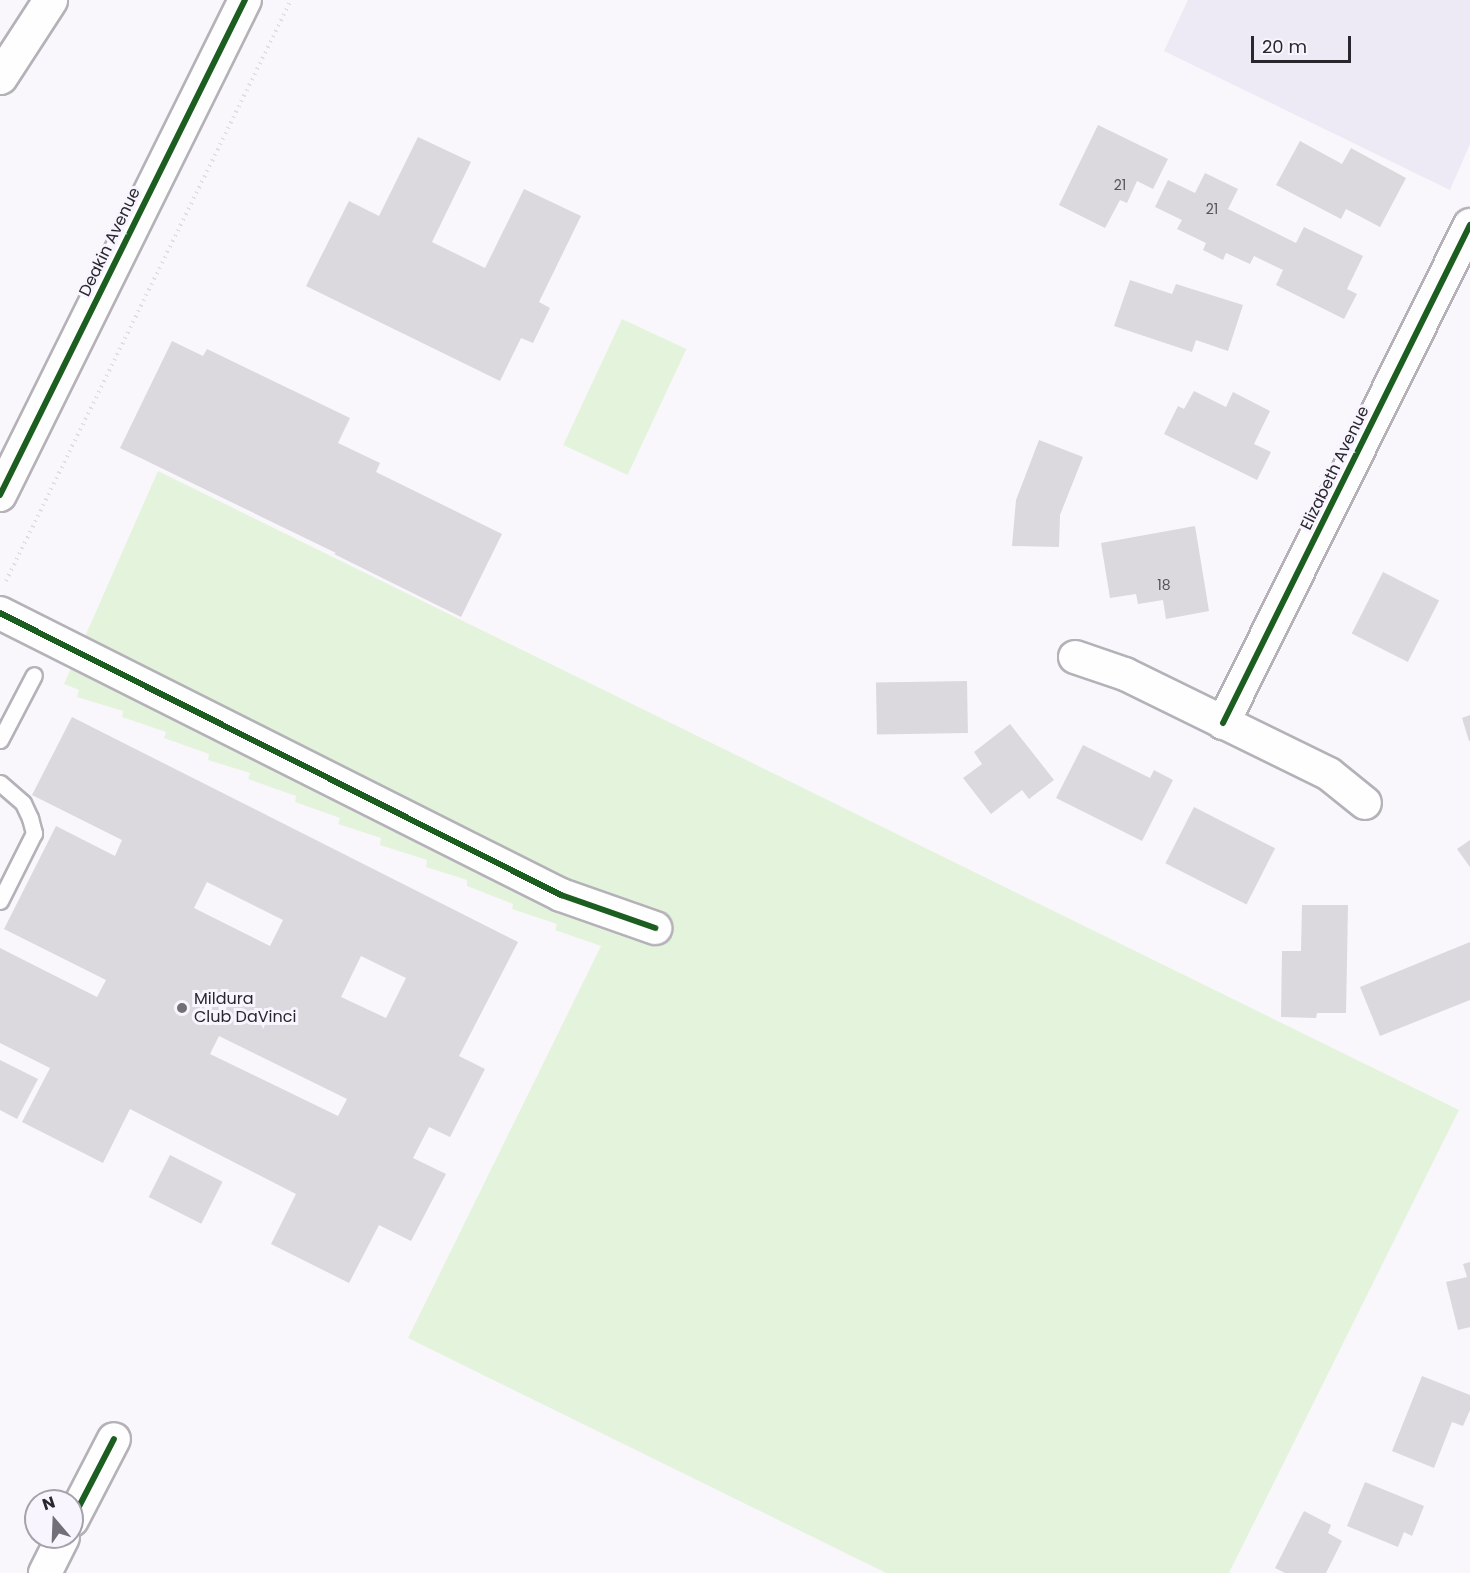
<!DOCTYPE html>
<html>
<head>
<meta charset="utf-8">
<style>
  body { margin:0 }
  #map { position:relative; width:1470px; height:1573px; overflow:hidden; background:#f9f7fc; font-family:Poppins,sans-serif }
  div>[style] { position:absolute }
  .built>* { inset:0; background:#ede9f5 }
  .green>* { inset:0; background:#e4f4dc; transform-origin:0 0 }
  .building>* { inset:0; background:#dbd8de; transform-origin:0 0 }
  .path>* { height:4px; margin-top:-2px; transform-origin:0; background:repeating-linear-gradient(90deg,#dfdee0 0 1.5px,transparent 0 6px) }
  .roads { filter:drop-shadow(2px 0 #b4b2b8) drop-shadow(-2px 0 #b4b2b8) drop-shadow(0 2px #b4b2b8) drop-shadow(0 -2px #b4b2b8) }
  .service>* { height:15px; margin:-7.5px; padding:0 7.5px; transform-origin:7.5px; border-radius:7.5px; background:#fefeff }
  .minor>* { height:32px; margin:-16px; padding:0 16px; transform-origin:16px; border-radius:16px; background:#fefeff }
  .trunk>* { height:33px; margin:-16.5px; padding:0 16.5px; transform-origin:16.5px; border-radius:16.5px; background:#fefeff }
  .cycleway>* { height:6px; margin:-3px; padding:0 3px; transform-origin:3px; border-radius:3px; background:#1b5e20 }
  .dots>* { width:16px; height:16px; translate:-50% -50%; box-sizing:border-box; border:3px solid #f8f5fe; border-radius:50% }
  span { translate:-50% -50%; white-space:nowrap; text-align:center; line-height:1.15; -webkit-text-stroke:6px #f8f5fe; paint-order:stroke }
  .number-label { font-size:14px; color:#56525a }
  .number-label span { -webkit-text-stroke-width:0 }
  .street-label { font-size:16px; color:#29262e }
  .poi-label { font-size:16px; color:#29262e }
  .left { translate:0 -50%; text-align:left }
  .north { position:absolute; left:24px; top:1489px; width:60px; height:60px; box-sizing:border-box; background:#f8f5fe; border:2px solid #a5a2ab; border-radius:50%; rotate:341deg; font-size:16px; font-weight:700; line-height:24px; text-align:center; color:#29262e }
  .north::after { content:''; display:block; margin:auto; width:21px; height:27px; background:#726f76; clip-path:polygon(50% 0,100% 100%,50% 72%,0 100%) }
  .scale { position:absolute; left:1251px; top:36px; width:100px; height:27px; box-sizing:border-box; border:3px solid #29262e; border-top:0; padding-left:8px; font-size:18px; line-height:21px; white-space:nowrap; color:#29262e; -webkit-text-stroke:4px #f8f5fe; paint-order:stroke }
</style>
</head>
<body>
<div id="map">
  <div class="built">
    <div style="clip-path:polygon(1188px 0,1470px 0,1470px 144px,1450px 190px,1164px 51px)"></div>
  </div>
  <div class="green">
    <div style="left:622px;top:319px;width:71px;height:139px;rotate:25deg"></div>
    <div style="clip-path:polygon(158px 471px,1459px 1110px,1229px 1573px,886px 1573px,408px 1338px,601px 946px,555px 930px,557px 924px,512px 909px,513px 904px,467px 886px,467px 880px,426px 867px,427px 860px,380px 845px,381px 838px,338px 824px,340px 818px,295px 802px,296px 796px,248px 779px,250px 773px,208px 760px,209px 754px,164px 738px,166px 732px,122px 717px,123px 711px,77px 697px,79px 690px,64px 684px)"></div>
  </div>
  <div class="building">
    <div style="clip-path:polygon(1098px 125px,1168px 159px,1153px 189px,1137px 181px,1127px 203px,1120px 200px,1105px 228px,1059px 205px)"></div>
    <div style="clip-path:polygon(418px 137px,471px 162px,432px 242px,485px 268px,524px 189px,581px 216px,539px 302px,550px 308px,533px 343px,521px 338px,500px 381px,306px 286px,349px 201px,379px 216px)"></div>
    <div style="clip-path:polygon(1300px 141px,1342px 164px,1351px 148px,1406px 178px,1380px 227px,1346px 209px,1341px 219px,1276px 185px)"></div>
    <div style="clip-path:polygon(1205px 173px,1238px 189px,1228px 209px,1296px 243px,1304px 227px,1363px 256px,1347px 289px,1357px 294px,1344px 319px,1276px 285px,1283px 270px,1254px 256px,1250px 264px,1226px 253px,1223px 260px,1203px 250px,1206px 243px,1177px 229px,1182px 220px,1155px 207px,1168px 180px,1195px 193px)"></div>
    <div style="clip-path:polygon(1130px 280px,1172px 294px,1176px 284px,1243px 305px,1228px 351px,1196px 340px,1192px 352px,1114px 326px)"></div>
    <div style="clip-path:polygon(172px 341px,203px 356px,207px 349px,350px 418px,338px 443px,380px 463px,376px 472px,502px 534px,461px 617px,334px 554px,336px 553px,120px 448px)"></div>
    <div style="clip-path:polygon(1194px 391px,1226px 407px,1233px 392px,1270px 411px,1254px 444px,1271px 452px,1257px 480px,1164px 434px,1178px 406px,1184px 409px)"></div>
    <div style="clip-path:polygon(1039px 440px,1083px 457px,1060px 515px,1059px 547px,1012px 546px,1016px 500px)"></div>
    <div style="clip-path:polygon(1195px 526px,1209px 611px,1166px 619px,1163px 600px,1138px 604px,1136px 594px,1110px 598px,1101px 543px)"></div>
    <div style="left:1383px;top:572px;width:63px;height:69px;rotate:27deg"></div>
    <div style="left:967px;top:681px;width:52px;height:91px;rotate:89deg"></div>
    <div style="clip-path:polygon(1470px 715px,1470px 741px,1469px 741px,1462px 718px)"></div>
    <div style="clip-path:polygon(evenodd,72px 717px,518px 942px,459px 1056px,485px 1069px,450px 1137px,429px 1127px,413px 1158px,446px 1174px,411px 1241px,379px 1225px,349px 1283px,271px 1244px,296px 1194px,130px 1109px,103px 1163px,22px 1122px,50px 1068px,0 1043px,0 948px,97px 997px,106px 980px,4px 929px,56px 826px,115px 856px,122px 840px,32px 795px,72px 717px,207px 882px,283px 920px,270px 946px,194px 908px,207px 882px,72px 717px,361px 956px,406px 978px,386px 1018px,341px 997px,361px 956px,72px 717px,219px 1036px,347px 1099px,338px 1116px,210px 1054px,219px 1036px)"></div>
    <div style="clip-path:polygon(1010px 724px,1054px 780px,1029px 799px,1022px 790px,991px 814px,963px 778px,982px 764px,974px 752px)"></div>
    <div style="clip-path:polygon(1083px 745px,1150px 778px,1154px 770px,1173px 780px,1142px 841px,1056px 798px)"></div>
    <div style="left:1194px;top:807px;width:91px;height:63px;rotate:27deg"></div>
    <div style="clip-path:polygon(1470px 840px,1470px 867px,1457px 849px)"></div>
    <div style="clip-path:polygon(1302px 905px,1348px 905px,1346px 1013px,1317px 1013px,1316px 1018px,1281px 1017px,1282px 951px,1301px 951px)"></div>
    <div style="clip-path:polygon(1470px 942px,1470px 1000px,1380px 1036px,1360px 987px)"></div>
    <div style="clip-path:polygon(0 1060px,38px 1079px,17px 1119px,0 1110px)"></div>
    <div style="left:170px;top:1155px;width:59px;height:47px;rotate:27deg"></div>
    <div style="clip-path:polygon(1470px 1262px,1470px 1327px,1458px 1330px,1446px 1282px,1467px 1277px,1463px 1264px)"></div>
    <div style="clip-path:polygon(1422px 1376px,1470px 1395px,1470px 1410px,1463px 1426px,1452px 1422px,1434px 1468px,1392px 1451px)"></div>
    <div style="clip-path:polygon(1365px 1482px,1424px 1506px,1412px 1536px,1404px 1532px,1398px 1547px,1347px 1526px)"></div>
    <div style="clip-path:polygon(1304px 1511px,1331px 1525px,1328px 1533px,1342px 1541px,1326px 1573px,1285px 1573px,1275px 1568px)"></div>
  </div>
  <div class="path">
    <div style="left:6px;top:581px;width:647px;rotate:-63.87deg"></div>
  </div>
  <div class="roads">
    <div class="service">
      <div style="left:0;top:740px;width:73px;rotate:-62.4deg"></div>
      <div style="left:0;top:783px;width:30px;rotate:41deg"></div>
      <div style="left:23px;top:803px;width:17px;rotate:65deg"></div>
      <div style="left:30px;top:818px;width:16px;rotate:75deg"></div>
      <div style="left:34px;top:833px;width:76px;rotate:116.6deg"></div>
    </div>
    <div class="minor">
      <div style="left:0;top:495px;width:552px;rotate:-63.67deg"></div>
      <div style="left:0;top:613px;width:628px;rotate:26.69deg"></div>
      <div style="left:561px;top:895px;width:100px;rotate:19.3deg"></div>
      <div style="left:1075px;top:657px;width:53px;rotate:18.8deg"></div>
      <div style="left:1125px;top:674px;width:227px;rotate:26.1deg"></div>
      <div style="left:1329px;top:774px;width:46px;rotate:38.9deg"></div>
      <div style="left:1223px;top:723px;width:556px;rotate:-63.62deg"></div>
      <div style="left:72px;top:1520px;width:91px;rotate:-62.6deg"></div>
      <div style="left:45px;top:1573px;width:40px;rotate:-63.4deg"></div>
    </div>
    <div class="trunk">
      <div style="left:0;top:77px;width:92px;rotate:-57deg"></div>
    </div>
  </div>
  <div class="cycleway">
    <div style="left:0;top:495px;width:552px;rotate:-63.67deg"></div>
    <div style="left:0;top:613px;width:628px;rotate:26.69deg"></div>
    <div style="left:561px;top:895px;width:100px;rotate:19.3deg"></div>
    <div style="left:1223px;top:723px;width:556px;rotate:-63.62deg"></div>
    <div style="left:72px;top:1520px;width:91px;rotate:-62.6deg"></div>
  </div>
  <div class="dots">
    <div style="left:182px;top:1008px;background:#726f76"></div>
  </div>
  <div class="number-label">
    <span style="left:1120px;top:185px">21</span>
    <span style="left:1212px;top:209px">21</span>
    <span style="left:1164px;top:585px">18</span>
  </div>
  <div class="street-label">
    <span style="left:110px;top:242px;rotate:-64deg">Deakin Avenue</span>
    <span style="left:1335px;top:468px;rotate:-64deg">Elizabeth Avenue</span>
  </div>
  <div class="poi-label">
    <span class="left" style="left:194px;top:1008px">Mildura<br>Club DaVinci</span>
  </div>
  <div class="north">N</div>
  <div class="scale">20 m</div>
</div>
</body>
</html>
